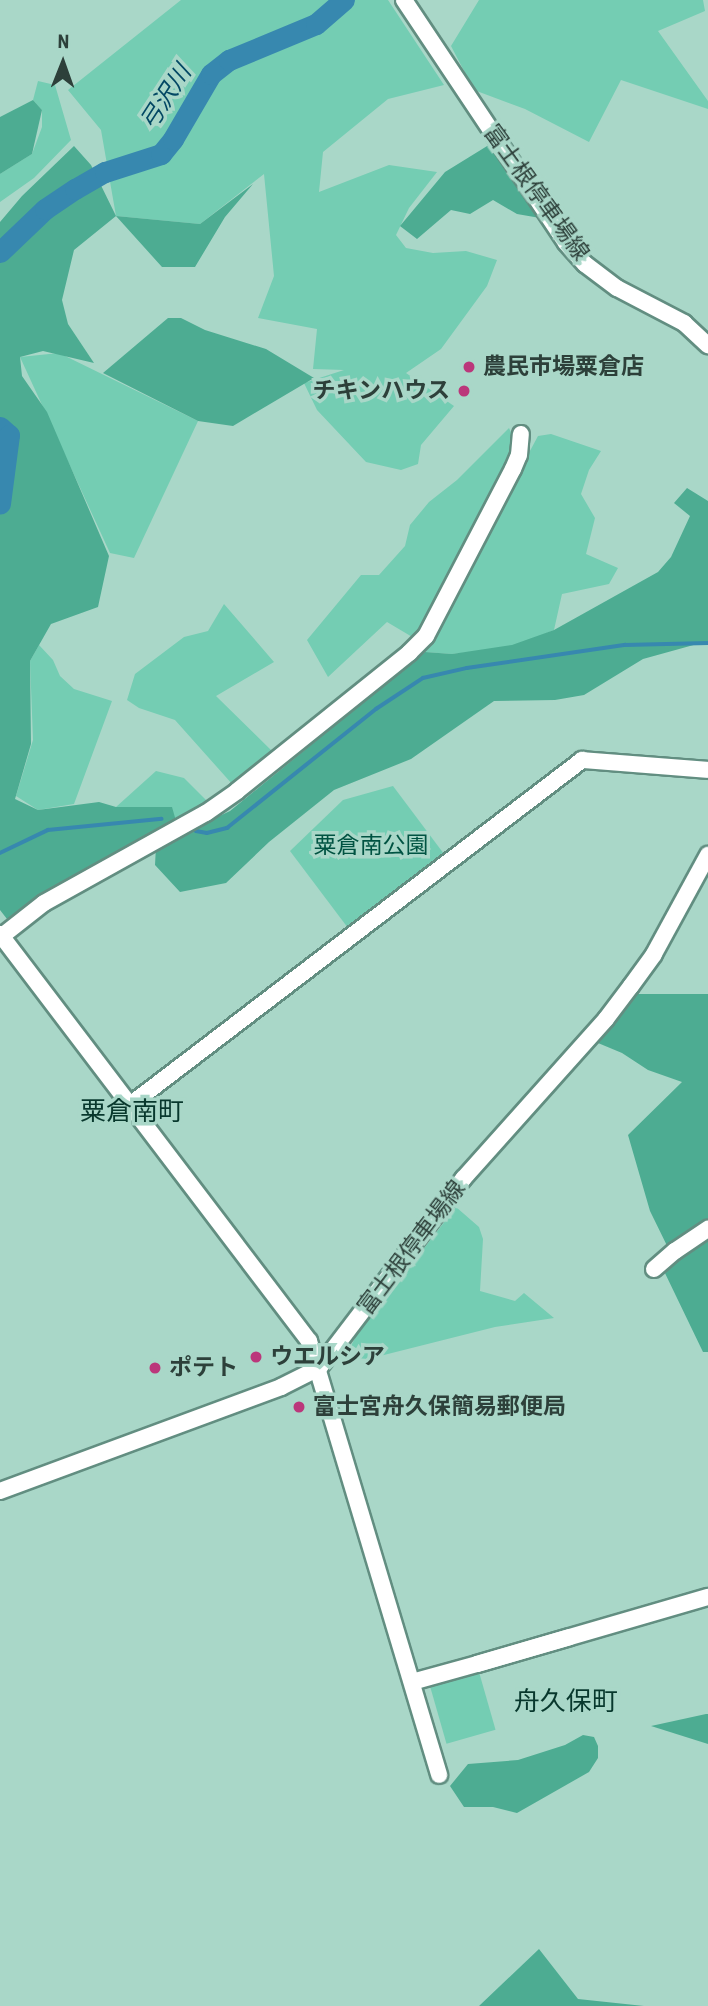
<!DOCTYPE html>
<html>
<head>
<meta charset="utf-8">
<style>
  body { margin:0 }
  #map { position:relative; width:708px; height:2006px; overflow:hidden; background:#a9d7c8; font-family:"Roboto Condensed","Noto Sans JP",sans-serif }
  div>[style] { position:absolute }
  .green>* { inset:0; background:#74cdb3; transform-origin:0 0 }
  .forest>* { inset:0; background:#4dac92 }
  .stream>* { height:3.5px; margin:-1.75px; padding:0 1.75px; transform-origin:1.75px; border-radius:1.75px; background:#3788af }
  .river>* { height:21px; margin:-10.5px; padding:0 10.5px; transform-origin:10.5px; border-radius:10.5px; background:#3788af }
  .roads { filter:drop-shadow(2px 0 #628e81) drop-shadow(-2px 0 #628e81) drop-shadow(0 2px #628e81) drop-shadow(0 -2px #628e81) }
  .secondary>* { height:16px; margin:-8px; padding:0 8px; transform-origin:8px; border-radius:8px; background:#fff }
  .dots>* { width:19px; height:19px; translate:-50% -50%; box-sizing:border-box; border:4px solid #a9d7c8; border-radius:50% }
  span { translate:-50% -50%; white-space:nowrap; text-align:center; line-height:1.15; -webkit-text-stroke:7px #a9d7c8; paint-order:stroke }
  .street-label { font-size:23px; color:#2d403a }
  .poi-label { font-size:23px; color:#2d403a; font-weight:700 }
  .left { translate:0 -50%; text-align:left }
  .right { translate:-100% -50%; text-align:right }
  .park-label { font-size:23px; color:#005342 }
  .water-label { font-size:24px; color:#034864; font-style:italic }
  .quarter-label { font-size:26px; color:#08382d }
  .north { position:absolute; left:28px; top:28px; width:70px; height:70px; -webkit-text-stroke:5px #a9d7c8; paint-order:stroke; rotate:1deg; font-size:19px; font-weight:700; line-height:28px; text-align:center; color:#2d403a }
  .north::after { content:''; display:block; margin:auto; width:24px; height:32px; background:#2d403a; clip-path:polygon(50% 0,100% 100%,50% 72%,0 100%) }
</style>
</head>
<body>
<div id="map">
  <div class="green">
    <div style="clip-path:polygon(181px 0,388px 0,444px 85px,388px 99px,323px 152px,319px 192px,389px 165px,437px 172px,409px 208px,396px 235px,406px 248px,433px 253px,466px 251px,497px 260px,487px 286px,441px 349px,406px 373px,454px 406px,421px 445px,418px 464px,401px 470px,366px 462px,317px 410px,304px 383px,344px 370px,313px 369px,317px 329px,258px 318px,274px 276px,264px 174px,200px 224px,116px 216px,101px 130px,68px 90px)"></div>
    <div style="clip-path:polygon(479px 0,703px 0,705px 11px,658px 31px,708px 101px,708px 109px,621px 80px,589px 142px,525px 109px,474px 90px,451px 46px)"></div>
    <div style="clip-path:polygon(38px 81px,55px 85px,71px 140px,34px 178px,0 202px,0 174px,32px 154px,42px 127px,42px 110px,33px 100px)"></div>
    <div style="clip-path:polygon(59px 353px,198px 421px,134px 558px,110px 553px,20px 357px)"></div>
    <div style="clip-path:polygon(509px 428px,516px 444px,511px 463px,414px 638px,387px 622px,328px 677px,307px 640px,361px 575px,379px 575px,405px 546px,410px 525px,429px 502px,457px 480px)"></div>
    <div style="clip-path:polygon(551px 434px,601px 451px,589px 470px,581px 494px,595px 518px,586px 554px,618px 568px,609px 584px,562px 594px,554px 630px,511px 648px,452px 654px,425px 652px,448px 615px,476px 551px,538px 436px)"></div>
    <div style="clip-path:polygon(224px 604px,274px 662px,216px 696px,274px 753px,233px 785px,175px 720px,139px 708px,127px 700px,135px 674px,184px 637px,208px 631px)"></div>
    <div style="clip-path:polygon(39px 645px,53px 660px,60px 676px,74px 689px,112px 701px,74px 804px,38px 810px,16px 796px,33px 740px,30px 661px)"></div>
    <div style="clip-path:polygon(156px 771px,184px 778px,207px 801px,176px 821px,116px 807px)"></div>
    <div style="clip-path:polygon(393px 786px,444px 854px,348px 928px,290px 851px,343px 800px)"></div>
    <div style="clip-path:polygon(456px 1207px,479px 1227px,483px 1239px,480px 1291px,515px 1301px,524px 1293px,554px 1318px,495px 1327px,368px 1359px,356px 1358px,350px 1348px,356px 1336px)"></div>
    <div style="left:479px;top:1672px;width:60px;height:51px;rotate:74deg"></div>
  </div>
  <div class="forest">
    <div style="clip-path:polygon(33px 100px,42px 110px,32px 154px,0 174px,0 117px)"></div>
    <div style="clip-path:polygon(492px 143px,540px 218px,517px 214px,493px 200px,470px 214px,451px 210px,417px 239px,400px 226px,445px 172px)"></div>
    <div style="clip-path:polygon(74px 146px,91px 165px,116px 216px,200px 224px,253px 184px,225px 217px,195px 267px,162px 267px,116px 216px,74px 250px,62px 300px,68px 324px,94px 363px,43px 351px,20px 357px,22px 376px,47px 412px,109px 556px,98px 607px,51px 624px,30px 661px,31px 744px,15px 799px,38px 810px,99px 802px,116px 807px,172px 807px,176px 821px,7px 919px,0 910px,0 222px,22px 196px)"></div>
    <div style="clip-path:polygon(168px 318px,181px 318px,205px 330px,266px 349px,314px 378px,233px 426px,198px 421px,103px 373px)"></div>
    <div style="clip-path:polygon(687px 488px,708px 501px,708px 641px,643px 659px,584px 695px,555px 700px,494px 701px,411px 759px,334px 790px,269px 842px,226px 883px,180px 892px,155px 865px,156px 846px,230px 811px,425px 652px,452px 654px,512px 645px,554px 630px,658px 572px,671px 557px,690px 516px,674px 503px)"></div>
    <div style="clip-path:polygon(635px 994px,708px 994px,708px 1352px,703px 1352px,663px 1269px,674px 1260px,650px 1211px,628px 1135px,682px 1082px,648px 1070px,622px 1053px,598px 1043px)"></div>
    <div style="clip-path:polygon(708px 1714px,708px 1744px,651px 1726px,706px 1714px)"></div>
    <div style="clip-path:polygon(583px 1735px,594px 1737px,598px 1746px,598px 1758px,589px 1772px,517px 1813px,493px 1807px,464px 1807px,450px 1786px,468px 1764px,518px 1760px,565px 1745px)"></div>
    <div style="clip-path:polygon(539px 1949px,578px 1999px,644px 2006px,479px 2006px)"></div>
  </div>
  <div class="stream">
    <div style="left:196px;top:831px;width:11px;rotate:10deg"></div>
    <div style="left:207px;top:833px;width:21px;rotate:-14deg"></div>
    <div style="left:227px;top:828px;width:191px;rotate:-38.6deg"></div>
    <div style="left:376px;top:709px;width:56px;rotate:-33.4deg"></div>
    <div style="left:423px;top:678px;width:45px;rotate:-12.8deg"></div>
    <div style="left:467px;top:668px;width:160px;rotate:-8.3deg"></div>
    <div style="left:625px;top:645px;width:83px;rotate:-1.4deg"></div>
    <div style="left:0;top:853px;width:53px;rotate:-25.6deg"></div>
    <div style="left:48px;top:830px;width:114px;rotate:-5.6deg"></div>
  </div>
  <div class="river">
    <div style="left:0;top:252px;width:62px;rotate:-43.7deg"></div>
    <div style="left:45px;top:209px;width:36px;rotate:-34deg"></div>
    <div style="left:75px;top:189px;width:34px;rotate:-30deg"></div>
    <div style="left:105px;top:172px;width:59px;rotate:-17.8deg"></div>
    <div style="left:161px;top:154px;width:19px;rotate:-51deg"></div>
    <div style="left:173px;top:139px;width:75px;rotate:-59.7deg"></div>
    <div style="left:211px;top:74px;width:23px;rotate:-38deg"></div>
    <div style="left:229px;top:60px;width:94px;rotate:-22.5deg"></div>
    <div style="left:316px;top:24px;width:37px;rotate:-41deg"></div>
    <div style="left:0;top:427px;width:12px;rotate:42deg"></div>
    <div style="left:9px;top:435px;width:69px;rotate:97.5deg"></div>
  </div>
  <div class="roads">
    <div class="secondary">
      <div style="left:404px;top:0;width:292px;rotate:56.3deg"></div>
      <div style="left:566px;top:243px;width:28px;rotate:48deg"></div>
      <div style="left:585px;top:264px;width:40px;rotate:37deg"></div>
      <div style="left:617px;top:288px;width:76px;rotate:27.6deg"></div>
      <div style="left:684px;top:323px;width:33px;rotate:43deg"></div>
      <div style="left:0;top:934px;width:511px;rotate:52.79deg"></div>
      <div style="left:309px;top:1341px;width:453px;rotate:73.3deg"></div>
      <div style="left:2px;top:936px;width:53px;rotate:-38.2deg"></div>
      <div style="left:44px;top:903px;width:185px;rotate:-29.1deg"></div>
      <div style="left:206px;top:813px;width:38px;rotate:-35deg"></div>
      <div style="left:237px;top:791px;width:221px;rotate:-38.7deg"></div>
      <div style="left:409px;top:653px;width:24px;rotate:-45deg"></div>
      <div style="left:426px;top:636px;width:188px;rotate:-62.5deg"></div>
      <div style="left:513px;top:469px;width:15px;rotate:-67deg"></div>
      <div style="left:519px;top:455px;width:21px;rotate:-85deg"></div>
      <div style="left:130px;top:1105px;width:569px;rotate:-37.35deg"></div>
      <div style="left:582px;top:760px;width:126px;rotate:4.5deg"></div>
      <div style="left:654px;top:1269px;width:28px;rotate:-41deg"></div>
      <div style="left:675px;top:1251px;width:40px;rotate:-34deg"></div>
      <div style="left:0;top:1491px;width:300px;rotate:-20.3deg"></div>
      <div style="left:281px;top:1387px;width:42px;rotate:-26.6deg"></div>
      <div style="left:319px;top:1368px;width:238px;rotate:-52.7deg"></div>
      <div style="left:463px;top:1179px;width:215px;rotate:-48.2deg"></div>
      <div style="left:606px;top:1019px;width:41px;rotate:-52.9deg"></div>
      <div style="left:631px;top:986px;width:39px;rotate:-54deg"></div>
      <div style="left:654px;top:954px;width:113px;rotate:-61.4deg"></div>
      <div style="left:570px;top:1637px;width:97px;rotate:163.8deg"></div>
      <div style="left:477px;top:1664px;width:241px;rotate:-16.2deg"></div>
      <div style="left:412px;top:1682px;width:67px;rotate:-15.5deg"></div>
    </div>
  </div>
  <div class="dots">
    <div style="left:469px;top:367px;background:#bb377b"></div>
    <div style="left:464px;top:391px;background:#bb377b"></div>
    <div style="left:256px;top:1357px;background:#bb377b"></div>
    <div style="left:155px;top:1368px;background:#bb377b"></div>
    <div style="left:299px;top:1407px;background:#bb377b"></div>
  </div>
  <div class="street-label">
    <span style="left:536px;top:193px;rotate:54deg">富士根停車場線</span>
    <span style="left:412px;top:1248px;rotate:-53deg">富士根停車場線</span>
  </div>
  <div class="poi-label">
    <span class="left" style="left:483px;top:367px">農民市場粟倉店</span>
    <span class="right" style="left:450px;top:391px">チキンハウス</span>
    <span class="left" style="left:270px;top:1357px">ウエルシア</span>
    <span class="left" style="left:169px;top:1368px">ポテト</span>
    <span class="left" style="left:313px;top:1407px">富士宮舟久保簡易郵便局</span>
  </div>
  <div class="park-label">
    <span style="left:371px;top:846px">粟倉南公園</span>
  </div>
  <div class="water-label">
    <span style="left:166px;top:98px;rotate:-57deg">弓沢川</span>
  </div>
  <div class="quarter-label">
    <span style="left:132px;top:1112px">粟倉南町</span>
    <span style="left:566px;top:1702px">舟久保町</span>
  </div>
  <div class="north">N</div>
</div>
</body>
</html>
